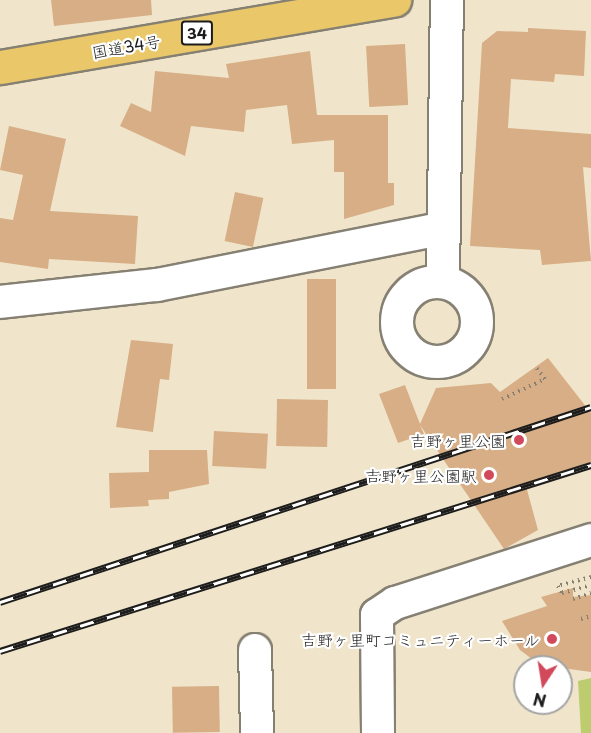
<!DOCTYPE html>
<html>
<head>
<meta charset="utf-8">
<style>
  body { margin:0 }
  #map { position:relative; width:591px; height:733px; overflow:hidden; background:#f0e5ca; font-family:"Playpen Sans","Klee One",sans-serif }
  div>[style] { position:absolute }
  .green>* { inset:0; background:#bdcc6e }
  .building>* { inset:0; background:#d7ae86; transform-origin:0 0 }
  .path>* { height:4px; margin-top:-2px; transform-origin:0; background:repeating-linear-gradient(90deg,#868073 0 1.5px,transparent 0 6px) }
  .roads { filter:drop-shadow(2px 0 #868073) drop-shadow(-2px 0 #868073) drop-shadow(0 2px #868073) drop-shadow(0 -2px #868073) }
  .minor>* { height:32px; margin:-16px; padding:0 16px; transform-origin:16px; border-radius:16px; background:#fff }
  .minor>.ring { margin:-16px; padding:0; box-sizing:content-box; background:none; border:32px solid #fff; border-radius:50% }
  .highway>* { height:33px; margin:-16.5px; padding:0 16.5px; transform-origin:16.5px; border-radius:16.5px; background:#eac769 }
  .rail>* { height:7px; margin-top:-3.5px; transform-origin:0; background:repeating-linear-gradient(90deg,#fff 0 14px,#1c1c1c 0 28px); box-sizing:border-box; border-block:2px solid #1c1c1c }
  .dots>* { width:16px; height:16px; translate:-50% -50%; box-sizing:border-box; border:3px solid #fff; border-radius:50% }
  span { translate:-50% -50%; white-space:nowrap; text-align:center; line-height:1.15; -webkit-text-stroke:4.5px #fff; paint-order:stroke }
  .shield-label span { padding:2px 4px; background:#fff; border:2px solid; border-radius:4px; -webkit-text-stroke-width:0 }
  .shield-label { font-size:15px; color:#1c1c1c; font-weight:700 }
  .street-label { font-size:16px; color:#1c1c1c }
  .poi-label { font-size:16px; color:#1c1c1c }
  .right { translate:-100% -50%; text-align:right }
  .north { position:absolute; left:513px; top:655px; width:60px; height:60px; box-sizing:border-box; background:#fff; border:2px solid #a4a4a4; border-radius:50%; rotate:192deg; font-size:16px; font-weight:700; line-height:24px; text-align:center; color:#1c1c1c }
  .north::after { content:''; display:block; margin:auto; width:21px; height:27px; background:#d1495b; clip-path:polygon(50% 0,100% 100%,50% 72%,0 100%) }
</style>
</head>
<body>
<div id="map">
  <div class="green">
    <div style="clip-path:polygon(591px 678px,591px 733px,581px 733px,578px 681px)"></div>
  </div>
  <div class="building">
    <div style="clip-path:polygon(51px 0,151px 0,152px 15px,54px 26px)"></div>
    <div style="clip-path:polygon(528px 28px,586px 31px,584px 76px,555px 74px,554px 82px,511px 79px,508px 128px,591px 134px,591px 168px,583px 167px,591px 261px,542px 265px,540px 250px,470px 246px,482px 43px,497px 31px,528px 32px)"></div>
    <div style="left:405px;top:44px;width:61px;height:39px;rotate:87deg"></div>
    <div style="clip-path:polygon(310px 51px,317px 115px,388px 115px,388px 183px,394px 183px,394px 205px,344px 219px,344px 172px,334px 172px,334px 140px,292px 144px,287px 105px,246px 110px,244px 132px,191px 126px,185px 156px,120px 126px,131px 103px,151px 112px,155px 71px,229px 78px,226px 64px)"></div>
    <div style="clip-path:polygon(9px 126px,66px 139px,50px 211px,138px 216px,135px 264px,49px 259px,48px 269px,0 262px,0 218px,13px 220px,23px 175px,0 170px)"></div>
    <div style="left:235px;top:192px;width:29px;height:50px;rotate:12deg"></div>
    <div style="left:307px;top:279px;width:29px;height:110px"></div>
    <div style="clip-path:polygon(131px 340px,173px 344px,169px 380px,160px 379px,153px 432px,116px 427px)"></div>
    <div style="clip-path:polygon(548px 358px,591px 413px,591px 462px,526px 486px,538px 530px,504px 549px,420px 425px,424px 434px,398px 443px,379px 394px,405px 385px,420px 424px,436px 388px,491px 383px,500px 392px)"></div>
    <div style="left:277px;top:399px;width:51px;height:47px;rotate:1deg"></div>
    <div style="left:214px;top:431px;width:54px;height:35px;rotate:3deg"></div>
    <div style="clip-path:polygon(149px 450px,207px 450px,209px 484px,169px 492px,169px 499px,148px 500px,149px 506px,110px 508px,109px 473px,149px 472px)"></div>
    <div style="clip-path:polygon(573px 588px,573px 597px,591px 595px,591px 672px,540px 665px,520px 650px,502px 621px,547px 606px,541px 597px)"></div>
    <div style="left:219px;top:686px;width:46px;height:47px;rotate:89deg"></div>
  </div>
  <div class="path">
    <div style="left:502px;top:399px;width:47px;rotate:-24.9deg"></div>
    <div style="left:545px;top:379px;width:15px;rotate:-127deg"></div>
    <div style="left:591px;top:577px;width:34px;rotate:165deg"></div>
    <div style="left:558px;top:586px;width:8px;rotate:60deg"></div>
    <div style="left:562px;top:593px;width:30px;rotate:-15deg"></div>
    <div style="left:573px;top:599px;width:19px;rotate:-18deg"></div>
    <div style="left:581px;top:619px;width:10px;rotate:-17deg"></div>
  </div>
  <div class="roads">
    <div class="minor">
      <div style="left:443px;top:280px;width:280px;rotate:-89.2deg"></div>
      <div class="ring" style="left:397px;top:282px;width:48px;height:48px"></div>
      <div style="left:0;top:302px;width:158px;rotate:-6.2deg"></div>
      <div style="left:157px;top:285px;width:288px;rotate:-11.2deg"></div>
      <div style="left:255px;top:650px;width:83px;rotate:88.6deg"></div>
      <div style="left:378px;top:733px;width:118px;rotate:-90.5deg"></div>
      <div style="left:377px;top:615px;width:22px;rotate:-34deg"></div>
      <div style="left:395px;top:603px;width:206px;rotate:-17.8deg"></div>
    </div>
    <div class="highway">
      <div style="left:0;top:67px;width:400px;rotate:-9.7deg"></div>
    </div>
  </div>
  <div class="rail">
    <div style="left:0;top:602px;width:622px;rotate:-18.26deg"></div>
    <div style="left:0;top:651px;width:620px;rotate:-17.47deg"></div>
  </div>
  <div class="dots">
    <div style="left:519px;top:440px;background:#d1495b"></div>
    <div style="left:489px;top:475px;background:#d1495b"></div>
    <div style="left:552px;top:639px;background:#d1495b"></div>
  </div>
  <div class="shield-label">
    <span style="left:197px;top:33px">34</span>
  </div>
  <div class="street-label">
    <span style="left:126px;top:46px;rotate:-10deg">国道34号</span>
  </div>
  <div class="poi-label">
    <span class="right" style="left:506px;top:440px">吉野ヶ里公園</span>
    <span class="right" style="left:477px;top:475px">吉野ヶ里公園駅</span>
    <span class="right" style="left:540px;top:639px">吉野ヶ里町コミュニティーホール</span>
  </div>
  <div class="north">N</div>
</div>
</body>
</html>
